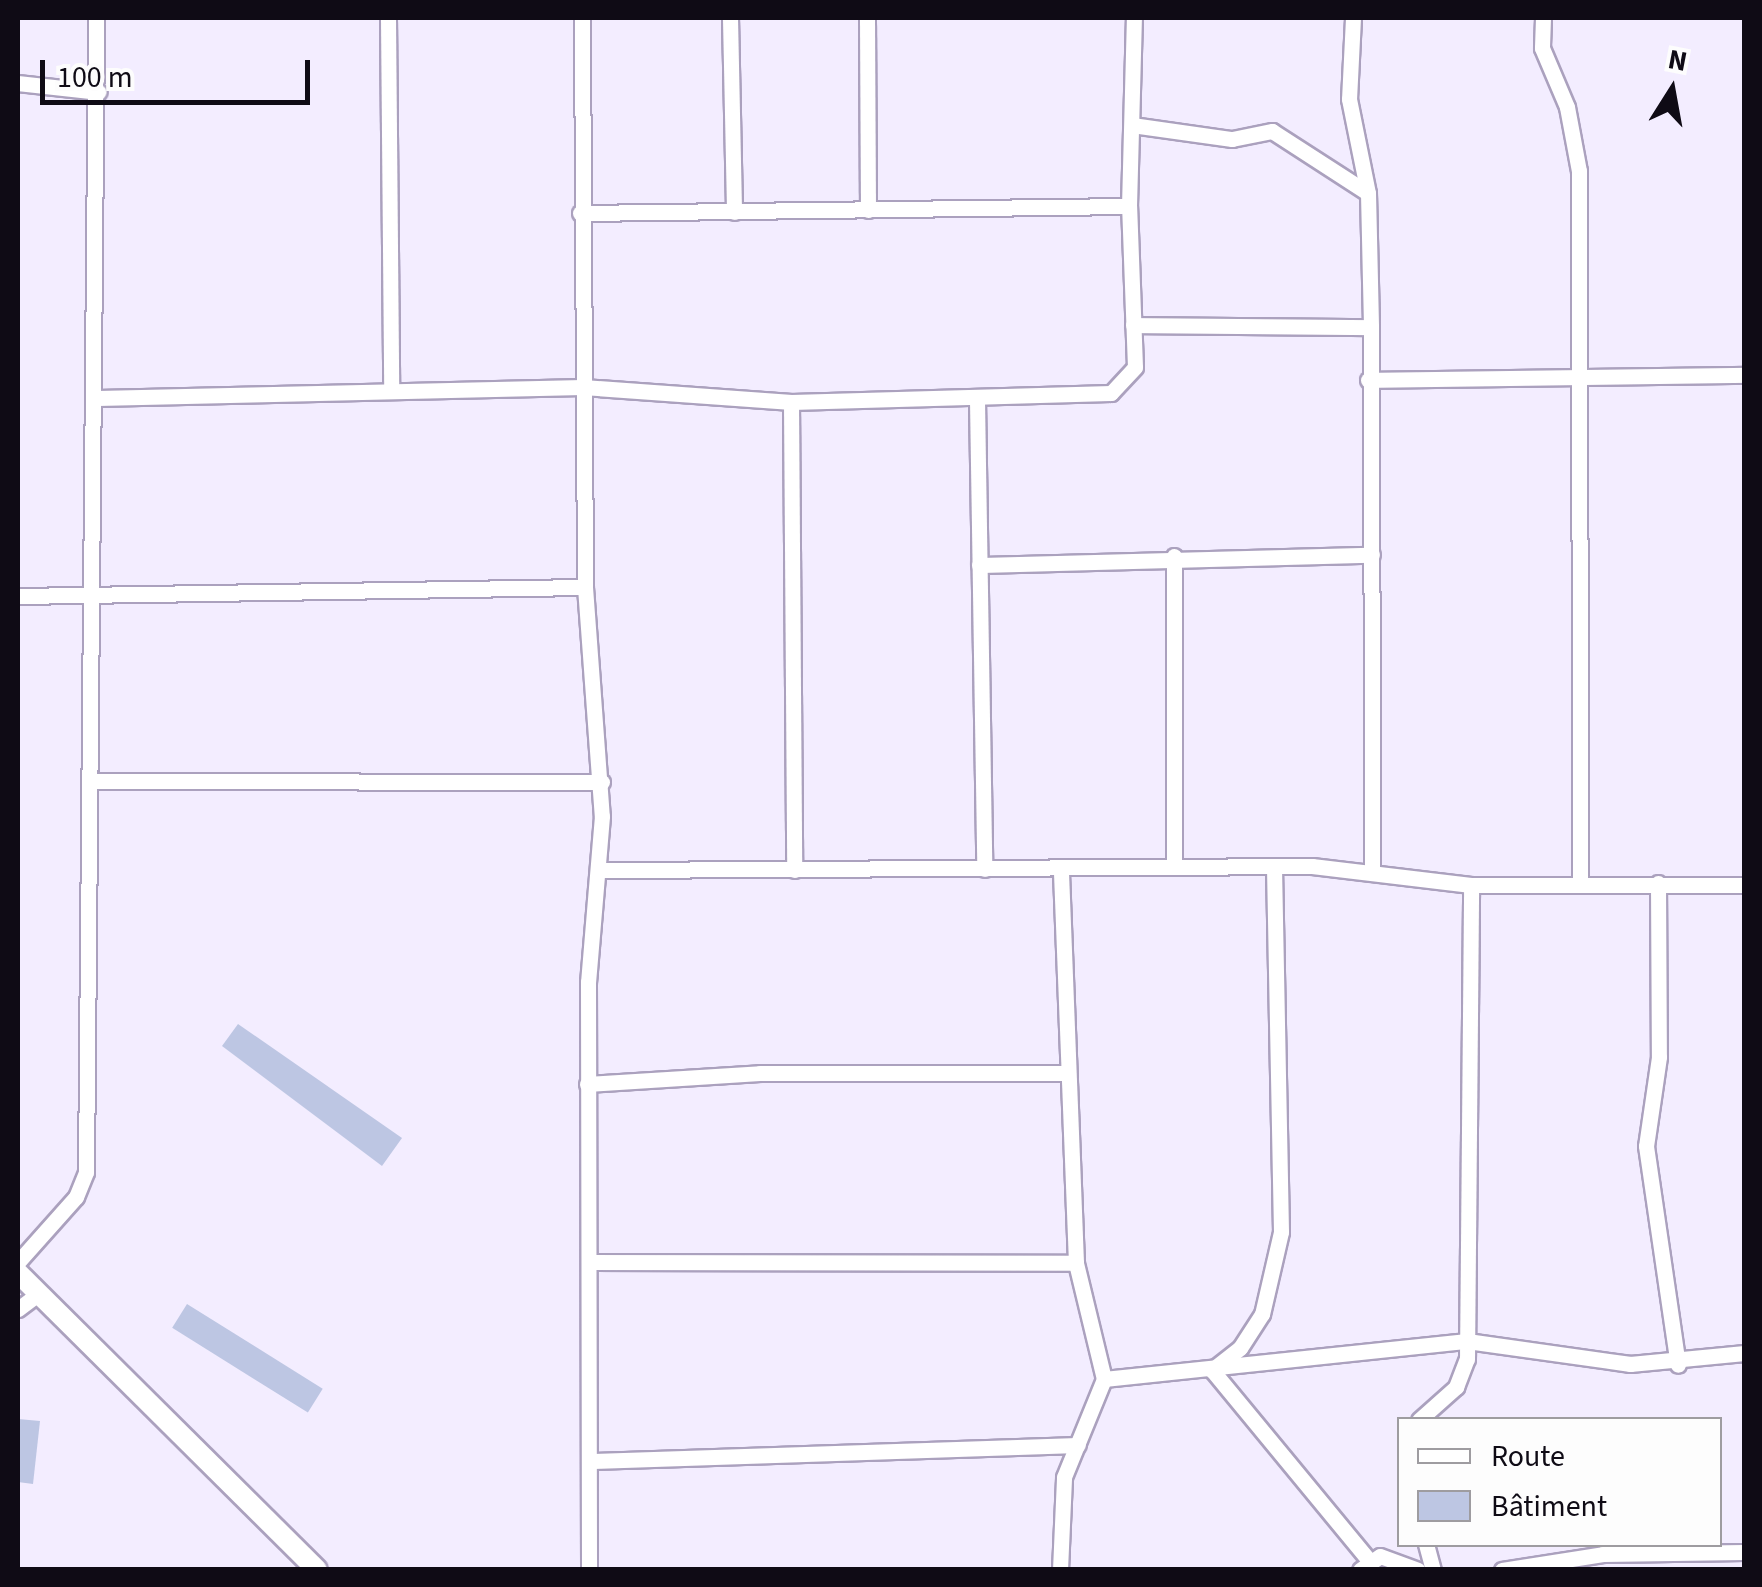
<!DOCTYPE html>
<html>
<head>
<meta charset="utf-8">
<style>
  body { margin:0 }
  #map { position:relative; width:1762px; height:1587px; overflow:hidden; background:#f3edff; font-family:"Source Sans 3",sans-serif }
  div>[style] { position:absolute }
  .building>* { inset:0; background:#bdc6e3; transform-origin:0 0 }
  .roads { filter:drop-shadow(2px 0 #aba1be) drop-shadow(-2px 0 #aba1be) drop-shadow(0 2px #aba1be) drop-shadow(0 -2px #aba1be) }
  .minor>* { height:15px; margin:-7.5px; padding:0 7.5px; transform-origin:7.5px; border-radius:7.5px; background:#fff }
  .tertiary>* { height:20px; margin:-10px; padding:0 10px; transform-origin:10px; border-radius:10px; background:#fff }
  span { translate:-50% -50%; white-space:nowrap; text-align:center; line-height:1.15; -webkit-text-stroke:10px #fdfdfd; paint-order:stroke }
  .frame { position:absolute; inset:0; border:20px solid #0f0b15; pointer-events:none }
  .legend { position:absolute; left:1397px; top:1417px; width:325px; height:130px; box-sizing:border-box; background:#fdfdfd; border:2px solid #9e9ca0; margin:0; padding:12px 18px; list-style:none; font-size:30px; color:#0f0b15 }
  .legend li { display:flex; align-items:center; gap:20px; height:50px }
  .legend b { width:50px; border:2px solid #9e9ca0 }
  .north { position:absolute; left:1622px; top:40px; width:100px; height:100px; -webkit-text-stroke:8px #fdfdfd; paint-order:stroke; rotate:11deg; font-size:28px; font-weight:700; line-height:40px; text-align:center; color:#0f0b15 }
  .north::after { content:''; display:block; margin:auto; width:35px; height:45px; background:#0f0b15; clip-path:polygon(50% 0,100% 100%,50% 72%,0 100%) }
  .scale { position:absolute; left:40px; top:60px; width:270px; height:45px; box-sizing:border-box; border:5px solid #0f0b15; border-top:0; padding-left:12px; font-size:30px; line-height:35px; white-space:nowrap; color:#0f0b15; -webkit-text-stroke:8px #fdfdfd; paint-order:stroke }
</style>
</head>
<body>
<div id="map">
  <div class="building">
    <div style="clip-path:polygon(238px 1024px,402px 1138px,382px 1166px,222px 1046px)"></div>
    <div style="left:187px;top:1304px;width:160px;height:28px;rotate:32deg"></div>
    <div style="clip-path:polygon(18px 1419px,40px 1421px,33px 1484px,18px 1482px)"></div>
  </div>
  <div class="roads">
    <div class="minor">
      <div style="left:388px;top:18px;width:371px;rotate:89.5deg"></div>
      <div style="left:582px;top:18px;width:569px;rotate:89.7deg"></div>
      <div style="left:585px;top:587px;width:230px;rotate:85.8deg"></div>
      <div style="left:602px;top:816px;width:167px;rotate:94.8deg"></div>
      <div style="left:588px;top:982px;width:588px;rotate:89.9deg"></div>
      <div style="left:730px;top:18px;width:194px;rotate:88.8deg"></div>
      <div style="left:867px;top:18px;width:192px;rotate:89.7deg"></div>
      <div style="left:1353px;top:18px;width:81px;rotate:92.8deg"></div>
      <div style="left:1349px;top:99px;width:96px;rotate:78.6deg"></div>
      <div style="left:1368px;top:193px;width:134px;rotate:88.7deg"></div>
      <div style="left:1371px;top:327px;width:544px;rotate:89.89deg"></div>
      <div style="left:1543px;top:18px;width:30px;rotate:92deg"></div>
      <div style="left:1542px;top:48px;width:64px;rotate:67deg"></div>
      <div style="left:1567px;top:107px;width:65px;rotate:79.4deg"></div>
      <div style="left:1579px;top:171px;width:713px;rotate:89.92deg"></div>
      <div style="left:18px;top:83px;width:81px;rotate:6.3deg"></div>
      <div style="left:1132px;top:125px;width:101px;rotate:8deg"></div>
      <div style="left:1232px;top:139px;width:41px;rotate:-11.3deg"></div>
      <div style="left:1272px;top:131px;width:114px;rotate:32.9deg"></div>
      <div style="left:580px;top:213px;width:549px;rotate:-0.73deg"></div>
      <div style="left:1133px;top:325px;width:238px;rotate:0.5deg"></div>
      <div style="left:1368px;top:380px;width:376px;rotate:-0.8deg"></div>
      <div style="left:97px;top:398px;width:486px;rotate:-1.3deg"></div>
      <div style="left:583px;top:387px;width:209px;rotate:4.1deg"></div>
      <div style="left:791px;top:402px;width:320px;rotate:-1.6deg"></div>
      <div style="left:1111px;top:393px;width:35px;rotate:-47deg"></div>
      <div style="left:1135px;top:367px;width:161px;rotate:-92.1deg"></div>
      <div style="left:1129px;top:206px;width:188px;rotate:-88.5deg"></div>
      <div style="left:977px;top:400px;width:469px;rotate:89.1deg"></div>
      <div style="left:791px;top:402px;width:468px;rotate:89.6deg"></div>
      <div style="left:979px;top:565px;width:393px;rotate:-1.5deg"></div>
      <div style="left:18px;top:596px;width:567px;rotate:-0.91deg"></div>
      <div style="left:94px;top:781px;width:508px;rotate:0.11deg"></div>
      <div style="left:1174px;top:867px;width:311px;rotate:-90deg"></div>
      <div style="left:1274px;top:867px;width:365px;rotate:88.9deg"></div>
      <div style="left:1281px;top:1232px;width:84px;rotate:103deg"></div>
      <div style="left:1262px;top:1314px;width:40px;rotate:122.9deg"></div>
      <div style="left:1240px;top:1348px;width:36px;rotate:142deg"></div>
      <div style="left:1212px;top:1370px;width:249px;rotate:50.5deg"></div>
      <div style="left:602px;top:870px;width:710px;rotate:-0.32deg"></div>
      <div style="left:1312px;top:866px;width:160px;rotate:6.8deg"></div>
      <div style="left:1471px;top:885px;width:273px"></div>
      <div style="left:1658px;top:883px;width:174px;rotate:89.7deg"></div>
      <div style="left:1659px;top:1057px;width:90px;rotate:98.3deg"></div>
      <div style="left:1646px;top:1146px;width:221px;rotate:81.7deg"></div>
      <div style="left:587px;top:1084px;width:173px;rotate:-3.6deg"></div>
      <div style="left:760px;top:1073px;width:307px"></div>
      <div style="left:18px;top:1262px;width:87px;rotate:-48.3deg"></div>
      <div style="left:76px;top:1197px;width:27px;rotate:-68deg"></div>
      <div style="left:86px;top:1172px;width:1154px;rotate:-89.5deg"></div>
      <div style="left:591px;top:1262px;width:485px;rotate:0.1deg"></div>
      <div style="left:18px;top:1309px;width:25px;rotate:-37deg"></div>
      <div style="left:1104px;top:1379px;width:365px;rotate:-6deg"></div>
      <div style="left:1467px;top:1341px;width:165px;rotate:8deg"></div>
      <div style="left:1630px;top:1364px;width:115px;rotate:-5.5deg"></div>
      <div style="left:1419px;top:1420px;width:50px;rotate:-41.7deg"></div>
      <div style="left:1456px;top:1387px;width:30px;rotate:-69deg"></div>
      <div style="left:1467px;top:1359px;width:474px;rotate:-89.5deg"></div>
      <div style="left:593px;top:1461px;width:485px;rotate:-1.9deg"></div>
      <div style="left:1426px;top:1544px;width:27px;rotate:75deg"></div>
      <div style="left:1060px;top:1570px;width:93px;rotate:-87.5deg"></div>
      <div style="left:1064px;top:1477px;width:106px;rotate:-67.8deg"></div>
      <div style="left:1104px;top:1379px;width:119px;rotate:-103.6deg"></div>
      <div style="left:1076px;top:1263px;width:395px;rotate:-92.2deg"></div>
      <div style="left:1360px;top:1570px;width:24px;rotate:-35deg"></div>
      <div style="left:1380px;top:1556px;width:40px;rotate:20.2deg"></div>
      <div style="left:1502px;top:1570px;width:102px;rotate:-9deg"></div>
      <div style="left:1603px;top:1554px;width:141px;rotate:-0.8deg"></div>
    </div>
    <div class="tertiary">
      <div style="left:18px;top:1273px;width:421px;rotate:44.8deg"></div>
    </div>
  </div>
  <div class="frame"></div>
  <ul class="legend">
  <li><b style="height:12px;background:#fff"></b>Route</li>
  <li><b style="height:28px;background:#bdc6e3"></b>Bâtiment</li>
  </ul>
  <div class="north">N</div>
  <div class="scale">100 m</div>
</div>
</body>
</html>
